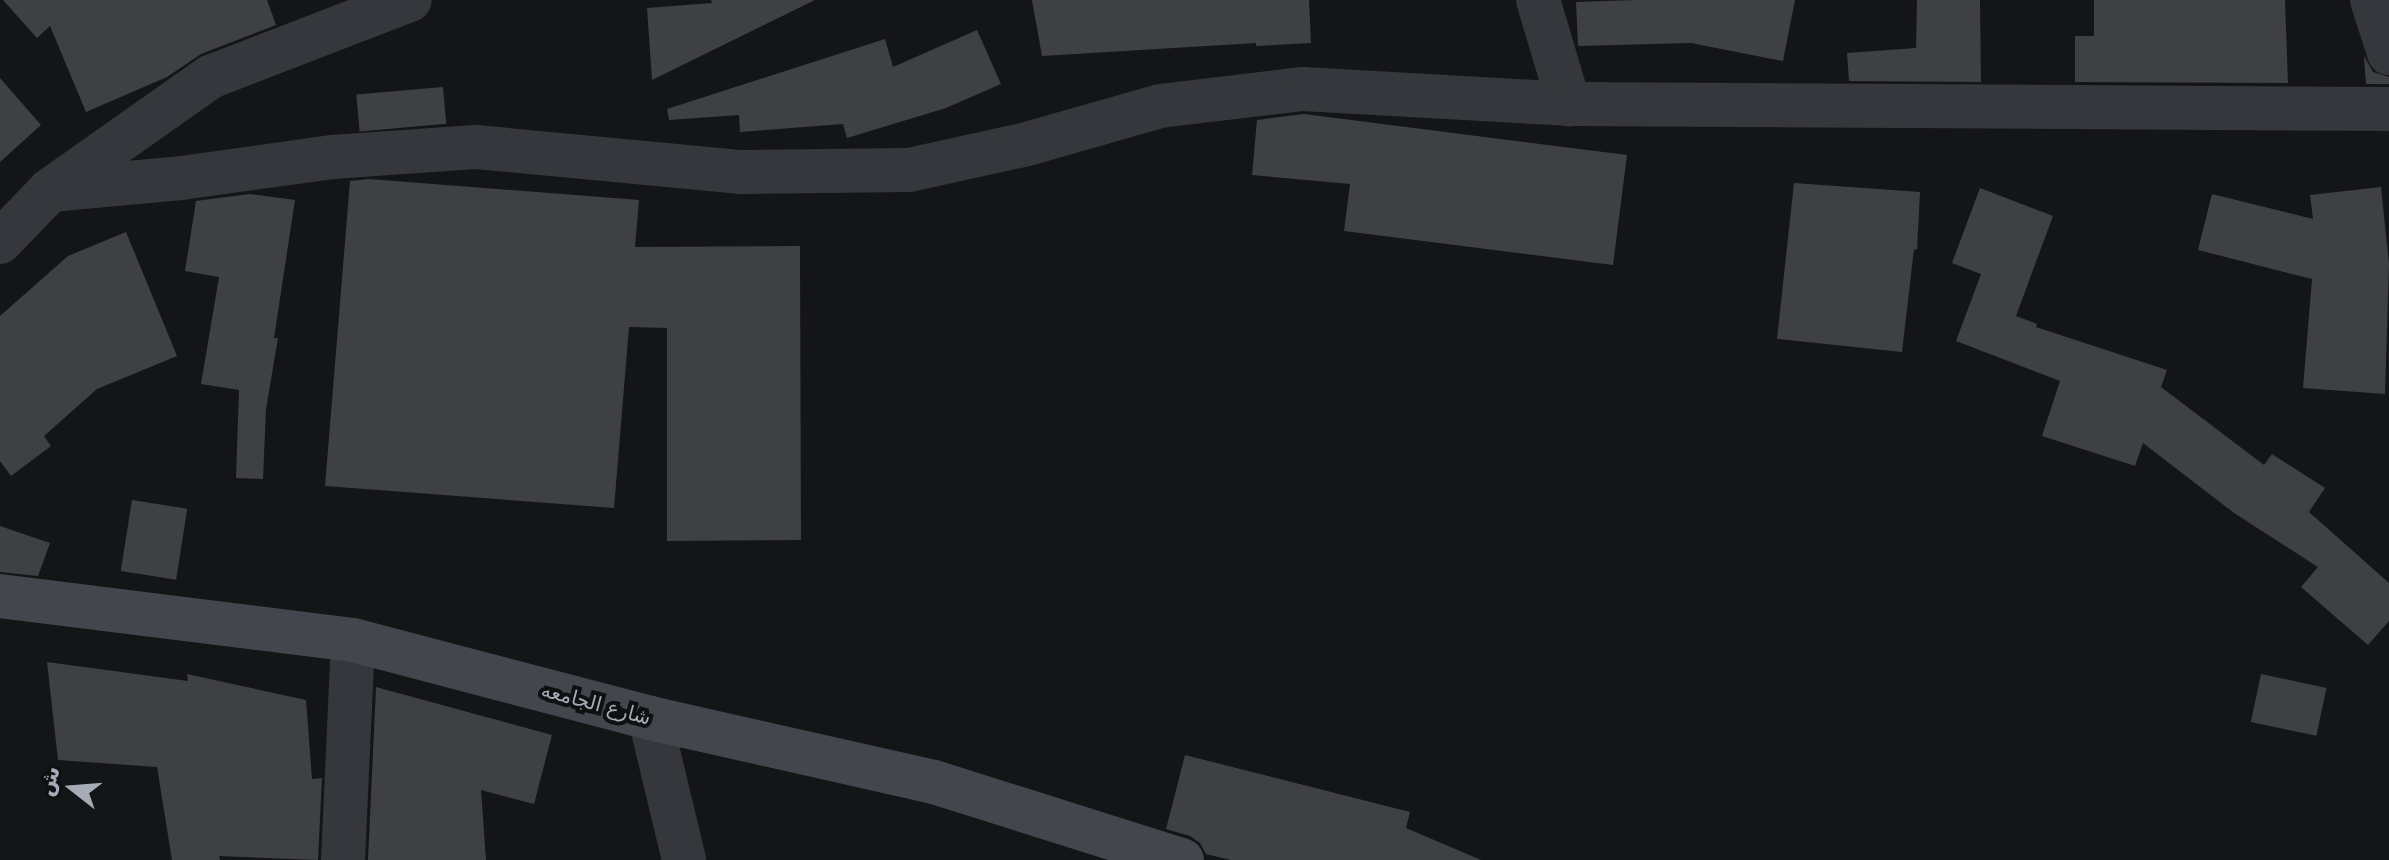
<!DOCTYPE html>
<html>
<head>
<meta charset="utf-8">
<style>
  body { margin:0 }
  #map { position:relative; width:2389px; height:860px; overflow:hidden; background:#141517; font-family:"DejaVu Sans",Cairo,sans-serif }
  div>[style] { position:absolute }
  .building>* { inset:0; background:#3e4044; transform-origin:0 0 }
  .street>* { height:44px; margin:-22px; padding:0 22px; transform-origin:22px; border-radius:22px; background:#35373c }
  .secondary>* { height:44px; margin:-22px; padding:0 22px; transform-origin:22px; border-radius:22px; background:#43464c }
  span { translate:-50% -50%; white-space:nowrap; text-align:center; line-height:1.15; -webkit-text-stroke:8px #0f1012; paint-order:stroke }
  .street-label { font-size:20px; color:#a5acb8 }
  .north { position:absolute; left:32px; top:748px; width:80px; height:80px; -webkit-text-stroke:6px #0f1012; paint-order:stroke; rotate:287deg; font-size:22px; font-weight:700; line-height:32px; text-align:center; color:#a5acb8 }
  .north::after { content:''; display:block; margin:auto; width:28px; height:36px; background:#a5acb8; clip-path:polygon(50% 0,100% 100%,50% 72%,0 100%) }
</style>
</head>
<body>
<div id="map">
  <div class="building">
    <div style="clip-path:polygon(3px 0,267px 0,276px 25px,201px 54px,167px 77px,86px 112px,50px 26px,37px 38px)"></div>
    <div style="clip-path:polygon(711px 0,815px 0,652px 80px,647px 8px,712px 3px)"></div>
    <div style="clip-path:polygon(1032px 0,1309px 0,1311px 43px,1256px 46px,1256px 43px,1042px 56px)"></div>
    <div style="clip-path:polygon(1636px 0,1795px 0,1783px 61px,1691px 43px,1578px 46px,1576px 2px)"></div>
    <div style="clip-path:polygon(1917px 0,1980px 0,1981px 82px,1849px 81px,1847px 53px,1916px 48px)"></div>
    <div style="clip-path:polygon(2094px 0,2285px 0,2288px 83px,2075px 82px,2075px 36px,2094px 36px)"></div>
    <div style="clip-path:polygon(977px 30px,1001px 84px,946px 108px,847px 138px,843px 124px,740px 132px,739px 115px,669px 120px,667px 109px,885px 39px,893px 67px)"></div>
    <div style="clip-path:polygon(2364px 56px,2373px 72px,2389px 77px,2389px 84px,2366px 84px)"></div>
    <div style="clip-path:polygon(0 78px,41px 125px,0 162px)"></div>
    <div style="left:443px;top:87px;width:37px;height:87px;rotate:85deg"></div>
    <div style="clip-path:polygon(1304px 114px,1627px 155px,1613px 265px,1344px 231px,1350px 184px,1252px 175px,1257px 120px)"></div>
    <div style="clip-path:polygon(369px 179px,639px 200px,635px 247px,800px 246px,801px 540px,667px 541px,667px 328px,629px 327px,614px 508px,325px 486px,350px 181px)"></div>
    <div style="clip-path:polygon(1794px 183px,1920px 192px,1917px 250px,1914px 249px,1902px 352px,1777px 339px)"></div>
    <div style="clip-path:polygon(2381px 187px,2389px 264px,2385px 394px,2303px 388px,2312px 279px,2198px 250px,2212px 194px,2313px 219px,2310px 195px)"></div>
    <div style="clip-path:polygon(1980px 188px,2053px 216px,2016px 316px,2037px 324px,2036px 327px,2167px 370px,2161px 387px,2264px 465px,2272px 454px,2325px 488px,2309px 512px,2389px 583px,2389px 621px,2368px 645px,2301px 587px,2318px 567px,2234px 513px,2143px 443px,2135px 466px,2042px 436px,2060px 381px,1956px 341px,1981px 274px,1952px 263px)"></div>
    <div style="clip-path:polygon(250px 194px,295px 200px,274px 338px,278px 338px,266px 409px,263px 479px,236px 478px,239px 390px,201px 384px,219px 277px,185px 271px,196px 201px)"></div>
    <div style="clip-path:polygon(126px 232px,177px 356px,97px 389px,44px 436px,51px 446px,11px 476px,0 461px,0 316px,68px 256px)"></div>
    <div style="left:132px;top:500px;width:56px;height:72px;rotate:9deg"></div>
    <div style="clip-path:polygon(0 526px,50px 543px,38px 576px,0 572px)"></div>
    <div style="clip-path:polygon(47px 662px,188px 681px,187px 674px,306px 700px,312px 779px,322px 778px,318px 860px,219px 856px,220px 860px,172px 860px,157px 767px,58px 760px)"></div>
    <div style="left:2261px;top:674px;width:67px;height:49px;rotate:12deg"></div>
    <div style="clip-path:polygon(376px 687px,552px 735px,534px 804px,481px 790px,486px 860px,368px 860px)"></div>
    <div style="clip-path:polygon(1185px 755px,1410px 812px,1406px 828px,1481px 860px,1231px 860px,1206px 854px,1200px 843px,1190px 836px,1166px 829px)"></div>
  </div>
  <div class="street">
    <div style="left:1538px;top:0;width:109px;rotate:73.4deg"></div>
    <div style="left:2372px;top:0;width:56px;rotate:72.2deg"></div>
    <div style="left:50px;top:190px;width:132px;rotate:-5.2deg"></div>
    <div style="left:181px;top:178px;width:152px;rotate:-7.9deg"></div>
    <div style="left:332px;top:157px;width:144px;rotate:-4deg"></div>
    <div style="left:476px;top:147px;width:267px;rotate:5.4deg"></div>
    <div style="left:742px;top:172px;width:167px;rotate:-0.7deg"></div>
    <div style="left:909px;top:170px;width:121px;rotate:-12.4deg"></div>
    <div style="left:1027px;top:144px;width:138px;rotate:-15.9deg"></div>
    <div style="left:1160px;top:106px;width:144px;rotate:-6.8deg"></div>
    <div style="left:1303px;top:89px;width:266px;rotate:3.2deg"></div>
    <div style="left:1569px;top:104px;width:820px;rotate:0.35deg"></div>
    <div style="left:0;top:242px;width:72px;rotate:-46.1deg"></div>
    <div style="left:50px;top:190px;width:196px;rotate:-35.2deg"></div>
    <div style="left:210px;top:77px;width:214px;rotate:-21.1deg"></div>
    <div style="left:650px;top:718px;width:146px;rotate:76.5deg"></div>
    <div style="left:343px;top:860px;width:220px;rotate:-87.4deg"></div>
  </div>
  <div class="secondary">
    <div style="left:0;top:596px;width:356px;rotate:7.1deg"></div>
    <div style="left:353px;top:640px;width:307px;rotate:14.7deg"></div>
    <div style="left:650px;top:718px;width:291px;rotate:12.7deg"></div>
    <div style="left:934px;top:782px;width:260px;rotate:17.5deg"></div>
  </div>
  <div class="street-label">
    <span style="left:596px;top:704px;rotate:15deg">شارع الجامعه</span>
  </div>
  <div class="north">ش</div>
</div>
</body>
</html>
